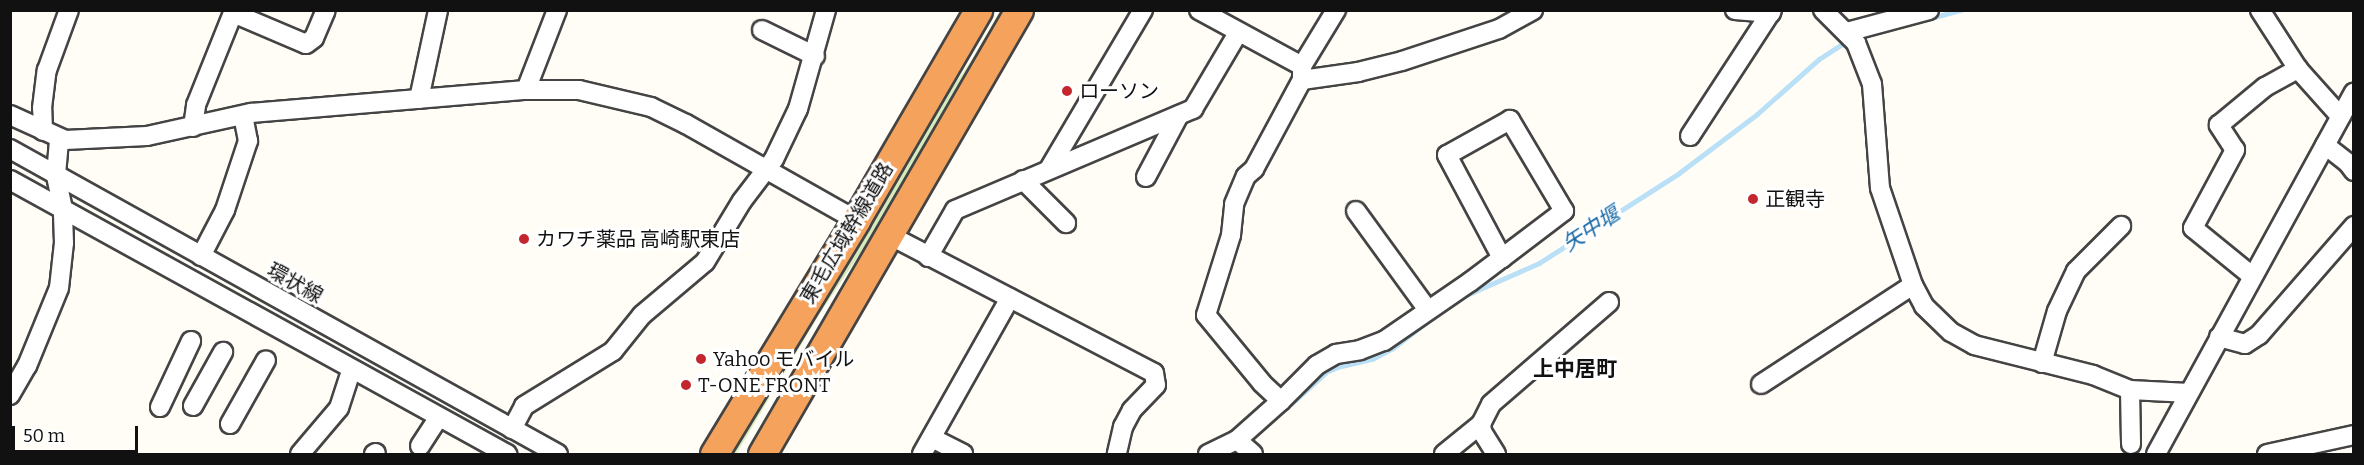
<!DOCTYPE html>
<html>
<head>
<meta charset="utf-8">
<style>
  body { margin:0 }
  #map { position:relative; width:2364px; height:465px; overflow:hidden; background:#fffdf5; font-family:Bitter,"Noto Sans JP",serif }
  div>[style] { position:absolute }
  .green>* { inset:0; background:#d5ebbd }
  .stream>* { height:5px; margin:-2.5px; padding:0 2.5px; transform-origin:2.5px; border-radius:2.5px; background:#b9e0f7 }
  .roads { filter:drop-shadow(2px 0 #444) drop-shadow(-2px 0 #444) drop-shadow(0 2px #444) drop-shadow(0 -2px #444) }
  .minor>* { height:18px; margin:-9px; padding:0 9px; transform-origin:9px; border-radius:9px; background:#fff }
  .highway>* { height:27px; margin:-13.5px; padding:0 13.5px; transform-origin:13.5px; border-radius:13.5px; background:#f5a25d }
  .dots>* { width:16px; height:16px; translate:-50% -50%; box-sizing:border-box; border:3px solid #fff; border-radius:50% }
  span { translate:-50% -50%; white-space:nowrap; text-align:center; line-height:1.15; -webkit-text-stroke:6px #fff; paint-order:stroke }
  .poi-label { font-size:20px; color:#111 }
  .left { translate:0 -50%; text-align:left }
  .street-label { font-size:20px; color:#111 }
  .water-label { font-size:21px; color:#1768a6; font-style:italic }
  .neighbourhood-label { font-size:21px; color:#111; font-weight:700 }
  .frame { position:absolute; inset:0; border:12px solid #111; pointer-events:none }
  .scale { position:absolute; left:12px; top:426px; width:126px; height:27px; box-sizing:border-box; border:3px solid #111; border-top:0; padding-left:8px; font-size:18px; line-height:21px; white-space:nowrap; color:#111; -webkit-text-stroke:4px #fff; paint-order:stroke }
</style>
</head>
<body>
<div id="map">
  <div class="green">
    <div style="clip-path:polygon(1000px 11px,1005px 11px,876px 230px,820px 313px,736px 454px,732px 454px,923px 129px,971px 61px)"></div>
  </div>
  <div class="stream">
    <div style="left:1927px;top:19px;width:35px;rotate:-15deg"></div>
    <div style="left:1464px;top:296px;width:82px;rotate:-23.7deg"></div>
    <div style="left:1539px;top:263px;width:166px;rotate:-32.7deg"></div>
    <div style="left:1679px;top:173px;width:98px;rotate:-37.1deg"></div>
    <div style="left:1757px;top:114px;width:83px;rotate:-41.6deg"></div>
    <div style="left:1819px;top:59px;width:35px;rotate:-33deg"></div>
    <div style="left:1291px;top:404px;width:47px;rotate:-42.4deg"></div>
    <div style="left:1326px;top:372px;width:12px;rotate:-24deg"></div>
    <div style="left:1337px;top:367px;width:36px;rotate:-13deg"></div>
    <div style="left:1372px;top:359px;width:24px;rotate:-28deg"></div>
    <div style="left:1393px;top:348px;width:46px;rotate:-37.9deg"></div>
  </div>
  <div class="roads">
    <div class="minor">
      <div style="left:1199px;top:10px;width:117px;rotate:28.5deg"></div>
      <div style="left:1735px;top:10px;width:36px;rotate:5deg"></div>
      <div style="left:1823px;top:10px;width:47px;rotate:45deg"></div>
      <div style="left:1856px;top:43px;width:44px;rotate:68.7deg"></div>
      <div style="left:1872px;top:84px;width:104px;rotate:85.6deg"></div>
      <div style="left:1880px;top:188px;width:102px;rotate:71.2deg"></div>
      <div style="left:1913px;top:285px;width:24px;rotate:62deg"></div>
      <div style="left:1924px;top:306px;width:37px;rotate:44deg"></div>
      <div style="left:1951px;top:332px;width:26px;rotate:29deg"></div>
      <div style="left:1974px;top:345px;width:123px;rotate:14.1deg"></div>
      <div style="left:2093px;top:375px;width:40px;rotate:22deg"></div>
      <div style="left:2130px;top:390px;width:59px;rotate:2.9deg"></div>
      <div style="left:2260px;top:10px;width:70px;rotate:57.2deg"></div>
      <div style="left:2298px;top:69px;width:64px;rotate:48.1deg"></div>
      <div style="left:762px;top:30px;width:59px;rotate:26.1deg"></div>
      <div style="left:1847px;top:32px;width:85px;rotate:-15deg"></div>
      <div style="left:1302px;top:80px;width:57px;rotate:-8.1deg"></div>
      <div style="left:1358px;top:72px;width:45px;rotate:-14deg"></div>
      <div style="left:1402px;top:61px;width:102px;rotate:-18.3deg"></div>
      <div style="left:1499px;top:29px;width:39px;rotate:-29deg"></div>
      <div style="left:526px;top:90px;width:86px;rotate:-68.8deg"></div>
      <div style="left:419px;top:99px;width:91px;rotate:-77.9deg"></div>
      <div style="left:10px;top:115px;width:60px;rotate:24.4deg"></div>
      <div style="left:65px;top:140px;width:82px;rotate:-2.8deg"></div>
      <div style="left:147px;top:136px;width:107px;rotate:-12.5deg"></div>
      <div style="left:251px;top:113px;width:276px;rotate:-4.8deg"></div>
      <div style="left:526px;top:90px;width:53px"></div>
      <div style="left:579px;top:90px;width:74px;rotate:13.3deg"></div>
      <div style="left:651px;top:107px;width:39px;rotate:26deg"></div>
      <div style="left:686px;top:124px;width:195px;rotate:29.5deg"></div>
      <div style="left:193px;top:127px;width:22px;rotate:-82deg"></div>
      <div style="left:196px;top:105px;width:99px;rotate:-68.1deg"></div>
      <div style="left:233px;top:13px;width:79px;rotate:23deg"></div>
      <div style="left:306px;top:44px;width:10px;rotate:-37deg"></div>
      <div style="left:314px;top:38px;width:30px;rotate:-67deg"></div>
      <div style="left:43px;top:131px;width:23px;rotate:-92deg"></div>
      <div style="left:42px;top:108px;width:38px;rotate:-83deg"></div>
      <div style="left:47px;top:70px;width:64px;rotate:-69.9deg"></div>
      <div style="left:1690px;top:136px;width:150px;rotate:-56.9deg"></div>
      <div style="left:2325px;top:145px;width:29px;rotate:38deg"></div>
      <div style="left:2348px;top:163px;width:10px;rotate:53deg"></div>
      <div style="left:10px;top:149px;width:627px;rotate:29.1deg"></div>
      <div style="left:1049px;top:169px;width:185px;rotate:-59.4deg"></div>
      <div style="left:1146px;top:177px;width:70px;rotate:-62deg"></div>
      <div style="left:10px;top:180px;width:568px;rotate:28.87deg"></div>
      <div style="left:1023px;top:180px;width:61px;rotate:45deg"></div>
      <div style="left:1356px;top:211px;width:122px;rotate:54deg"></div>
      <div style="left:887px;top:234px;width:301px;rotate:27.5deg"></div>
      <div style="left:1154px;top:373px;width:12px;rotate:81deg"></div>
      <div style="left:1156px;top:385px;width:35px;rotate:134deg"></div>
      <div style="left:1132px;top:410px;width:19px;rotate:118deg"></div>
      <div style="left:1123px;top:427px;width:28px;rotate:103deg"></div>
      <div style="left:201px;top:256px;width:52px;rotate:-62.4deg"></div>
      <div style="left:225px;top:210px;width:73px;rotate:-71.6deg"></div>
      <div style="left:248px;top:141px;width:26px;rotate:-101deg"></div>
      <div style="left:928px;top:257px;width:54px;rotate:-60.1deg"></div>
      <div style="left:955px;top:210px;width:259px;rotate:-23deg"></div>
      <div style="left:1193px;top:109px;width:88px;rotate:-59.4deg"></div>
      <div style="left:2252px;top:276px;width:76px;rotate:-140.9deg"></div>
      <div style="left:2193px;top:228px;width:89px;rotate:-61.7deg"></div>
      <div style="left:2235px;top:150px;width:30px;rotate:-123deg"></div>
      <div style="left:2219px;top:125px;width:60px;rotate:-39.6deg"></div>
      <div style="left:2265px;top:87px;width:38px;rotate:-29deg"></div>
      <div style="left:2219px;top:337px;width:27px;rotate:15deg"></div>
      <div style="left:2245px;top:344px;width:17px;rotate:-33deg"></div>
      <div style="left:2259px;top:335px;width:145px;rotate:-48.9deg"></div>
      <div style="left:2042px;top:363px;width:54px;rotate:-73.9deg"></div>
      <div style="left:2057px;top:311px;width:44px;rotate:-64.6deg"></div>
      <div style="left:2076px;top:271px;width:64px;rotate:-45deg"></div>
      <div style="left:1761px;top:384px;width:181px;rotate:-33.1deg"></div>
      <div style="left:2130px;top:390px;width:54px;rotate:88.9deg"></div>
      <div style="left:10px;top:395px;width:34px;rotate:-60deg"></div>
      <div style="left:27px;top:366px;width:84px;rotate:-67.7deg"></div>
      <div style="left:59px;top:288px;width:45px;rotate:-83.7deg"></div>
      <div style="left:64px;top:243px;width:34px;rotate:-92deg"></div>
      <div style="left:63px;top:209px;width:35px;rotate:-102deg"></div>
      <div style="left:56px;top:175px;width:37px;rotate:-85deg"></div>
      <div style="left:1281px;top:401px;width:51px;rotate:-45deg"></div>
      <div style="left:1317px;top:365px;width:22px;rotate:-30deg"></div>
      <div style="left:1336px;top:354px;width:24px;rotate:-9deg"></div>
      <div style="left:1360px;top:350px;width:26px;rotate:-21deg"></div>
      <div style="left:1384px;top:341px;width:104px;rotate:-34.5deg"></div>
      <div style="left:1470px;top:282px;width:40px;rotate:-37deg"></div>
      <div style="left:1502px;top:258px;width:78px;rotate:-37.2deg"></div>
      <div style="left:1564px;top:211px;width:106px;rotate:-120.7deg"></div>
      <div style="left:1510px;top:120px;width:72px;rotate:150.9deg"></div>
      <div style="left:1447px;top:155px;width:117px;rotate:61.9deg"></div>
      <div style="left:193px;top:406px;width:62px;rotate:-60.9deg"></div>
      <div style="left:160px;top:407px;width:73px;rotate:-64.8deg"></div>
      <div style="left:230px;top:424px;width:73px;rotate:-60.6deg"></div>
      <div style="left:512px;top:429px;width:26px;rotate:-62deg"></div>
      <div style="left:524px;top:406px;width:105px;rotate:-31.7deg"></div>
      <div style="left:613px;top:351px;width:46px;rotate:-51.1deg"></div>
      <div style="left:642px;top:315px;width:82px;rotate:-40.1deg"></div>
      <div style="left:705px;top:262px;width:71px;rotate:-58.8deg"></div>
      <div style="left:742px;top:201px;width:53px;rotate:-52.7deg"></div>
      <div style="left:774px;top:159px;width:55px;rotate:-64.4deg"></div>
      <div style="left:798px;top:109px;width:103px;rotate:-74.2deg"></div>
      <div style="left:932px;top:438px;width:35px;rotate:27deg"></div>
      <div style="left:1237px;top:440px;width:21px;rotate:41deg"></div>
      <div style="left:420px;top:446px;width:33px;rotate:-57deg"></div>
      <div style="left:300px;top:454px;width:60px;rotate:-49.7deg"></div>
      <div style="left:339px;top:408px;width:40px;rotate:-72deg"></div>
      <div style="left:374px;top:454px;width:2px;rotate:-27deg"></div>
      <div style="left:922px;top:454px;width:179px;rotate:-60.6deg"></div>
      <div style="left:1208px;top:454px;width:32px;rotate:-26deg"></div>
      <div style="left:1237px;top:440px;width:59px;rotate:-41.6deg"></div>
      <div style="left:1281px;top:401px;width:26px;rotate:-137deg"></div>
      <div style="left:1262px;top:383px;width:88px;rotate:-129.5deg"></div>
      <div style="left:1206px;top:315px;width:84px;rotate:-72.6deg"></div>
      <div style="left:1231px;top:235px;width:31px;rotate:-84deg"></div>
      <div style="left:1234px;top:204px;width:30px;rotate:-67deg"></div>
      <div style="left:1246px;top:176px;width:11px;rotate:-41deg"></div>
      <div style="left:1254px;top:169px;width:101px;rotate:-61.7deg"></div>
      <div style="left:1302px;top:80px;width:14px;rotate:-90deg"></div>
      <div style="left:1302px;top:66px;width:66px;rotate:-58.7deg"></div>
      <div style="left:1444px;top:454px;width:48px;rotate:-39deg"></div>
      <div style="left:1496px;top:454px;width:26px;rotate:-122deg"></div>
      <div style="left:1482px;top:432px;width:8px;rotate:-97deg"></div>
      <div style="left:1481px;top:424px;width:22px;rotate:-63deg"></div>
      <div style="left:1491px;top:404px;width:156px;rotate:-40.8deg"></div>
      <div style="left:2156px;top:454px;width:412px;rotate:-61.3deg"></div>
      <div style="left:2267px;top:454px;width:89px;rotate:-12.3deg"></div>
    </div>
    <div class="highway">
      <div style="left:714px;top:454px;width:274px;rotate:-58.7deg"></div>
      <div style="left:856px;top:220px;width:243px;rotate:-59.8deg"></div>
      <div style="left:762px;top:454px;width:513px;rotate:-59.94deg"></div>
    </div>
  </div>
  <div class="dots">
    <div style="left:1067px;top:91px;background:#c4262e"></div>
    <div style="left:1753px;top:199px;background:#c4262e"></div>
    <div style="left:524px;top:239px;background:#c4262e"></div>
    <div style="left:701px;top:359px;background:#c4262e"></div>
    <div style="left:686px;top:385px;background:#c4262e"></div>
  </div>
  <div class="poi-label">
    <span class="left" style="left:1079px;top:91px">ローソン</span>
    <span class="left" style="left:1765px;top:199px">正観寺</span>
    <span class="left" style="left:536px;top:239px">カワチ薬品 高崎駅東店</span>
    <span class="left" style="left:713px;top:359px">Yahoo モバイル</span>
    <span class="left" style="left:698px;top:385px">T-ONE FRONT</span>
  </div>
  <div class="street-label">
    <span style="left:847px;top:233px;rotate:-59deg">東毛広域幹線道路</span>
    <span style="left:295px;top:283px;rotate:29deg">環状線</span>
  </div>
  <div class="water-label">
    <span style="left:1591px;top:229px;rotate:-33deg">矢中堰</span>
  </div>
  <div class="neighbourhood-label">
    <span style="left:1575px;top:369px">上中居町</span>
  </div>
  <div class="frame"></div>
  <div class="scale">50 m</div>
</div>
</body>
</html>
